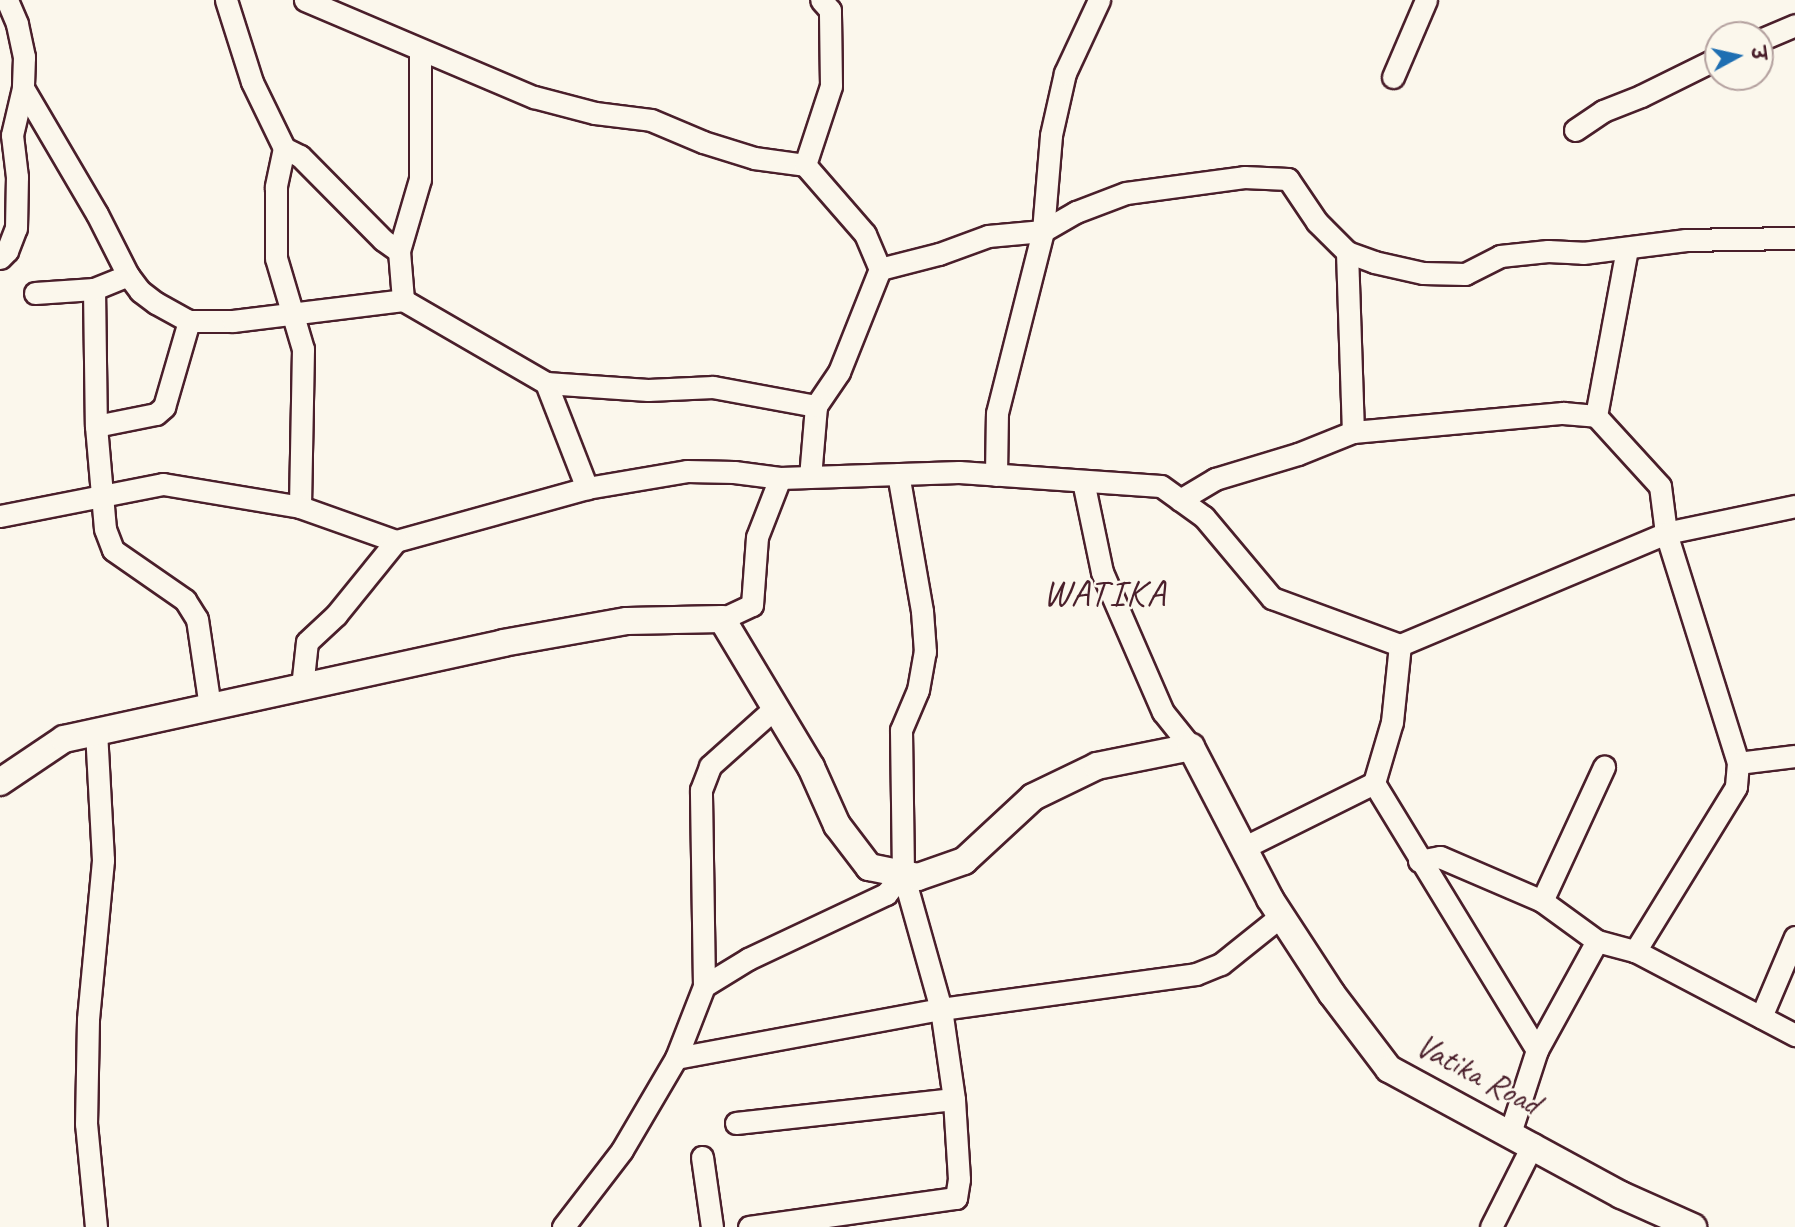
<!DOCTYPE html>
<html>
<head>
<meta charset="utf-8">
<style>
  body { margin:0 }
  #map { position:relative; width:1795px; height:1227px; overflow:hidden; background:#fbf7ec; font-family:Caveat,"Playpen Sans Deva",sans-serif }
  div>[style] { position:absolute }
  .roads { filter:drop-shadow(2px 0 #4a1f2b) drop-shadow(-2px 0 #4a1f2b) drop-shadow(0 2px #4a1f2b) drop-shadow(0 -2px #4a1f2b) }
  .minor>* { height:21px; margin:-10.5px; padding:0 10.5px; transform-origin:10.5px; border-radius:10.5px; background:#fbf7ec }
  .tertiary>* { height:26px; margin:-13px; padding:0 13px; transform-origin:13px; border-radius:13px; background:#fbf7ec }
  span { translate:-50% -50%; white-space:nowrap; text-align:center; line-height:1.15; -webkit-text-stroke:5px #fbf7ec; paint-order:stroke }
  .street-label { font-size:33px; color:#4a1f2b }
  .quarter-label { font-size:37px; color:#4a1f2b; letter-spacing:2px }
  .north { position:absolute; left:1704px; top:21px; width:70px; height:70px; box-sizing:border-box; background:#fbf7ec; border:2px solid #b4a19f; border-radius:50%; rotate:82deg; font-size:19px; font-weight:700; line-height:28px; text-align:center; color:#4a1f2b }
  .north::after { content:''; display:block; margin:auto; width:24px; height:32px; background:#1f6fb2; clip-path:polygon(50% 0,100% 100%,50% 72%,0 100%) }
</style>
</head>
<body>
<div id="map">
  <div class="roads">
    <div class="minor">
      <div style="left:7px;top:0;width:26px;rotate:67deg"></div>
      <div style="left:17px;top:24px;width:34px;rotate:78deg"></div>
      <div style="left:24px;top:57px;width:31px;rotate:92deg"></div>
      <div style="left:23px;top:88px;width:146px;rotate:59.6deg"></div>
      <div style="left:97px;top:214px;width:68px;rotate:63.1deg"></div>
      <div style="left:128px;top:275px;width:20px;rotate:53deg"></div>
      <div style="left:140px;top:291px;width:20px;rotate:37deg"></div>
      <div style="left:156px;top:303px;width:38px;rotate:29deg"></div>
      <div style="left:189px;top:321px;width:44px"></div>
      <div style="left:233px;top:321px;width:171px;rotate:-7deg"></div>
      <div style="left:226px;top:0;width:86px;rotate:72.4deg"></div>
      <div style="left:252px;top:82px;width:73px;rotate:64.1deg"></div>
      <div style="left:284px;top:148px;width:18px;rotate:27deg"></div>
      <div style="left:300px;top:156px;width:118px;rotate:45.3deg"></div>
      <div style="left:383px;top:240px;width:19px;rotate:35deg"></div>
      <div style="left:305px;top:0;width:249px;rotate:23deg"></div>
      <div style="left:534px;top:97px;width:63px;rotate:14.7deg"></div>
      <div style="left:595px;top:113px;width:56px;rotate:7.1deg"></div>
      <div style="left:651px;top:120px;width:56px;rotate:22.9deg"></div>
      <div style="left:703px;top:142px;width:53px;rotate:17.4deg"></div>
      <div style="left:754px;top:158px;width:51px;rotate:7.8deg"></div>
      <div style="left:805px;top:165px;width:91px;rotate:49deg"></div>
      <div style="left:865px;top:234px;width:38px;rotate:67deg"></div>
      <div style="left:880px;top:269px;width:111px;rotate:111.7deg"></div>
      <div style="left:839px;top:372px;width:41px;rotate:124.1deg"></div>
      <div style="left:816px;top:406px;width:71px;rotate:94.8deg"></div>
      <div style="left:1760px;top:40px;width:38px;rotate:-23deg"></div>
      <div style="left:420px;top:50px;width:129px;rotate:90deg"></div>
      <div style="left:420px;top:179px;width:75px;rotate:106.3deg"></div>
      <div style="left:399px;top:251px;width:49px;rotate:85.3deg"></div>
      <div style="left:403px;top:300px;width:165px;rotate:30.1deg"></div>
      <div style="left:546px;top:383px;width:102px;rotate:3.9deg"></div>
      <div style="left:648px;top:390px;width:65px;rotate:-2.6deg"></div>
      <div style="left:713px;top:387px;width:105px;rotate:10.5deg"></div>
      <div style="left:1393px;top:77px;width:84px;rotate:-66.8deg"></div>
      <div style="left:1575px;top:130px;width:34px;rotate:-34deg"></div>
      <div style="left:1603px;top:111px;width:41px;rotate:-21.5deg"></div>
      <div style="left:1641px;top:96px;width:86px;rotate:-26.3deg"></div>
      <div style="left:284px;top:148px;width:40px;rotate:102deg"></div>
      <div style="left:276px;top:187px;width:71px;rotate:90deg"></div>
      <div style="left:276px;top:258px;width:95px;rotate:73.5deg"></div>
      <div style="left:303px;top:349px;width:158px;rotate:91.1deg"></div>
      <div style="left:805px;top:165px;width:83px;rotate:-71.8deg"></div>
      <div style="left:831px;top:86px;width:76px;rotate:-90.8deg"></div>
      <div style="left:830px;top:10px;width:13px;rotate:-132deg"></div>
      <div style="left:1347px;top:252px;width:180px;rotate:88.1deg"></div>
      <div style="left:0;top:258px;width:10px;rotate:-45deg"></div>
      <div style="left:7px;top:251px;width:25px;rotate:-69deg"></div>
      <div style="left:16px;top:228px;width:51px;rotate:-88.9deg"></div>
      <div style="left:17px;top:177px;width:42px;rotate:-96.8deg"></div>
      <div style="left:12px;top:135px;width:48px;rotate:-76.8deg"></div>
      <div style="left:880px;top:269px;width:61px;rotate:-14.3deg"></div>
      <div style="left:939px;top:254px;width:52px;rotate:-20.2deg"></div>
      <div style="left:988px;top:236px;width:55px;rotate:-5.2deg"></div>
      <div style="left:1043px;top:231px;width:38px;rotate:-30deg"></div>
      <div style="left:1076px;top:212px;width:53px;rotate:-20.8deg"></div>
      <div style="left:1126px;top:193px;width:119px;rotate:-7.7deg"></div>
      <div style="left:1244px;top:177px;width:44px;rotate:2.6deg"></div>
      <div style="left:1288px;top:179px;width:52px;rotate:56deg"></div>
      <div style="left:1317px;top:222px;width:42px;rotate:45deg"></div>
      <div style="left:1347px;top:252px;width:29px;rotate:20deg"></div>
      <div style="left:1374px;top:262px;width:50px;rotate:12.7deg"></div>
      <div style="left:1423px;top:273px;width:42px;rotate:1.4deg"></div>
      <div style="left:1465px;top:274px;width:39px;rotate:-27deg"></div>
      <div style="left:1500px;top:256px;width:48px;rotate:-5.9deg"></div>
      <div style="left:1548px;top:251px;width:35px;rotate:3deg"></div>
      <div style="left:1583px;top:253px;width:104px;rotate:-7.2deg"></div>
      <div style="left:1686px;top:240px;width:109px;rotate:-1.1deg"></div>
      <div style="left:94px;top:289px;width:137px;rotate:89.2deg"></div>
      <div style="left:96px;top:426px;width:103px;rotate:85deg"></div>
      <div style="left:105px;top:529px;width:22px;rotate:69deg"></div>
      <div style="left:113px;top:550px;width:88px;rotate:34.8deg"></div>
      <div style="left:185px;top:600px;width:22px;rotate:58deg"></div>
      <div style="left:197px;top:619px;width:89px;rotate:81.6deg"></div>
      <div style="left:35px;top:293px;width:59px;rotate:-3.9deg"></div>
      <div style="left:94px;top:289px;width:37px;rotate:-22deg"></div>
      <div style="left:546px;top:383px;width:113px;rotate:68.7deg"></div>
      <div style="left:1596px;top:416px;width:170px;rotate:-79.5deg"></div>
      <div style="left:96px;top:426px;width:61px;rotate:-11.3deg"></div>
      <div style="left:156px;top:414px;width:11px;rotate:-41deg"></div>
      <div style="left:164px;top:407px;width:90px;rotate:-73.8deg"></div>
      <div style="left:996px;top:475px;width:62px;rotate:-89.1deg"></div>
      <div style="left:997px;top:413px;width:188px;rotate:-75.8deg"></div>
      <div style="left:1043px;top:231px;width:96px;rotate:-85.2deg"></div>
      <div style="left:1051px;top:135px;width:64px;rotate:-77.3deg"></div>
      <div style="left:1065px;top:73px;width:81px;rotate:-65deg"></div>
      <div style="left:1083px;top:481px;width:93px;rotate:78.2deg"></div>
      <div style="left:1102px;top:572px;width:153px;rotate:66.5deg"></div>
      <div style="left:1163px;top:712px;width:45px;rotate:51.3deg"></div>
      <div style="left:1180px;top:500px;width:41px;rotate:-31deg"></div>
      <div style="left:1215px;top:479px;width:87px;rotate:-16.8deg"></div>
      <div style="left:1298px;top:454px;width:59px;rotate:-21.8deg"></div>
      <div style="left:1353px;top:432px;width:211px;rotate:-5.2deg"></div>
      <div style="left:1563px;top:413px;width:33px;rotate:5deg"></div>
      <div style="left:1596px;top:416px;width:95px;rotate:47.6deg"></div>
      <div style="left:1660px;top:486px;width:47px;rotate:82.7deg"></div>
      <div style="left:1666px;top:533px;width:241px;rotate:72.6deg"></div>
      <div style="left:1738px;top:763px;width:24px;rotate:95deg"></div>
      <div style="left:1736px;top:787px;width:193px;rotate:121.6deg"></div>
      <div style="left:0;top:516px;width:166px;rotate:-11.1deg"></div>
      <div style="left:163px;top:484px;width:139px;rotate:9.5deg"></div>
      <div style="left:300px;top:507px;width:102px;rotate:19.5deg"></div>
      <div style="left:396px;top:541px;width:198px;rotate:-15.5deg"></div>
      <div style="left:587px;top:488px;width:101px;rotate:-9.6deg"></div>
      <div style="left:687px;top:471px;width:47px;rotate:1.2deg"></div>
      <div style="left:734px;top:472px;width:46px;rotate:7.4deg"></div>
      <div style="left:722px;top:619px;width:33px;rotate:-25deg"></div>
      <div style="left:752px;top:605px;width:68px;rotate:-85.8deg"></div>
      <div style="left:757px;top:537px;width:63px;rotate:-68.7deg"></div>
      <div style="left:780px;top:478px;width:179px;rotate:-1.9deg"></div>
      <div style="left:959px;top:472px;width:202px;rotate:4deg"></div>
      <div style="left:1161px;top:486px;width:53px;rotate:35.8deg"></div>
      <div style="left:1204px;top:517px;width:106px;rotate:50deg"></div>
      <div style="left:1272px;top:598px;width:136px;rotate:20.2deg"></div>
      <div style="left:302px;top:687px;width:45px;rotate:-83.7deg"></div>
      <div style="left:307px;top:642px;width:40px;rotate:-43deg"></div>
      <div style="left:336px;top:615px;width:95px;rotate:-51deg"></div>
      <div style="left:1738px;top:763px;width:57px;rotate:-7deg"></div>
      <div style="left:1374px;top:783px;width:313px;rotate:58.6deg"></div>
      <div style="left:1243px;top:848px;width:146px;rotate:-26.4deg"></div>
      <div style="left:1374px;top:783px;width:64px;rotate:-73.6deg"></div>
      <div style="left:1392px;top:722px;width:77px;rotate:-84.1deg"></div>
      <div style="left:1400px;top:645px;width:289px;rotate:-22.8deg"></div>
      <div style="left:1666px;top:533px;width:132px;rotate:-11.8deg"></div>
      <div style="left:1419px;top:861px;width:21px;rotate:-11deg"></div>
      <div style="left:1440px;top:857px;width:111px;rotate:23.3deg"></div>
      <div style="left:1542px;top:901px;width:68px;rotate:36deg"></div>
      <div style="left:1597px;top:941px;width:39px;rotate:15deg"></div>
      <div style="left:1635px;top:951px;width:181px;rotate:27.7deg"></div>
      <div style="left:1542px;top:901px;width:148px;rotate:-65.2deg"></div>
      <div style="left:704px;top:986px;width:196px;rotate:-90.9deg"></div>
      <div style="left:701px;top:790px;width:26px;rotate:-69deg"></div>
      <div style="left:710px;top:766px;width:89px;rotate:-41.8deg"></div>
      <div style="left:1761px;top:1017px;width:87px;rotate:-67deg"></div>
      <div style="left:676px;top:1058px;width:269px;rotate:-10.5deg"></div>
      <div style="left:941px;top:1009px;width:257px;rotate:-7.8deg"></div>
      <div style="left:1196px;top:974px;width:27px;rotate:-22deg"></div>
      <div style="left:1221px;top:964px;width:77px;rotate:-38.7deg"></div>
      <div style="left:736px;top:1123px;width:219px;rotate:-6.3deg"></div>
      <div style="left:1510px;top:1133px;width:87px;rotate:-72deg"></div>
      <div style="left:1537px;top:1050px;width:124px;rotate:-61.2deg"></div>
      <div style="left:702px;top:1157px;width:71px;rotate:81.9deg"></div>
      <div style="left:96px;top:1227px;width:103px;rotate:-95.5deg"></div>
      <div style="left:86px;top:1124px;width:105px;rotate:-88.9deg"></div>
      <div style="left:88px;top:1019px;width:160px;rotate:-84.6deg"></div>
      <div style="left:103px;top:860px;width:128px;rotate:-93.1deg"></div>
      <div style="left:563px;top:1227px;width:97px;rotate:-52.5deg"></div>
      <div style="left:622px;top:1150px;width:107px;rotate:-59.6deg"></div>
      <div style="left:676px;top:1058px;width:77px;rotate:-68.7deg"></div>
      <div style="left:704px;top:986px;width:52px;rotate:-31.5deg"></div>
      <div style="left:748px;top:959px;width:153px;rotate:-25.2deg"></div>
      <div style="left:886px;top:894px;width:26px;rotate:-50deg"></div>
      <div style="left:749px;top:1227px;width:209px;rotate:-8deg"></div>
      <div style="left:956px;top:1198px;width:19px;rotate:-81deg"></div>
      <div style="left:959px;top:1179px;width:80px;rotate:-93.6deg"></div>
      <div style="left:954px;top:1099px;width:91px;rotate:-98.2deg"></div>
      <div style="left:941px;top:1009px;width:140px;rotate:-105.7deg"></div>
      <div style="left:903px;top:874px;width:144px;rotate:-90.8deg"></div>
      <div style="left:901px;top:730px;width:43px;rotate:-67deg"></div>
      <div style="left:918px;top:690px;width:39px;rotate:-80deg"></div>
      <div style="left:925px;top:652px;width:41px;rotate:-94.2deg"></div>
      <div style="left:922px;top:611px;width:139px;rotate:-99.9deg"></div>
      <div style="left:1491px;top:1227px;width:93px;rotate:-63.2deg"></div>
    </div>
    <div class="tertiary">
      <div style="left:0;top:782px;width:77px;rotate:-33.9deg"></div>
      <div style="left:64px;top:739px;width:449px;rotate:-12.3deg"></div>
      <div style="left:503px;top:643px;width:126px;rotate:-10.1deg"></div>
      <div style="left:627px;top:621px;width:95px;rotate:-1.2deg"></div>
      <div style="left:722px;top:619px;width:173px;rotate:59deg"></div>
      <div style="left:811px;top:767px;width:64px;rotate:65.9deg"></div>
      <div style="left:837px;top:825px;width:53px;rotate:52.7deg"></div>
      <div style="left:869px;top:867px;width:50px;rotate:11.5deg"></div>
      <div style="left:918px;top:877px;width:49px;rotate:-19.2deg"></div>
      <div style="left:964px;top:861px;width:94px;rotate:-42.8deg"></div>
      <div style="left:1033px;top:797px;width:71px;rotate:-25.8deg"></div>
      <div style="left:1097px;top:766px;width:96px;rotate:-11.4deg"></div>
      <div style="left:1191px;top:747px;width:171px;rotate:62.5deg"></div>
      <div style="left:1270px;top:899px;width:113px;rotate:56.9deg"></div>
      <div style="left:1332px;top:994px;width:94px;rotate:52.8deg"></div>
      <div style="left:1389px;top:1069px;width:264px;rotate:28.5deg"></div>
      <div style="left:1621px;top:1195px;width:79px;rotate:24deg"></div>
    </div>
  </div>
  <div class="street-label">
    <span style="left:1478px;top:1075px;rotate:28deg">Vatika Road</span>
  </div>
  <div class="quarter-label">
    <span style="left:1105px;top:593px">WATIKA</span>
  </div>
  <div class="north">उ</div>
</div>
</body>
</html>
